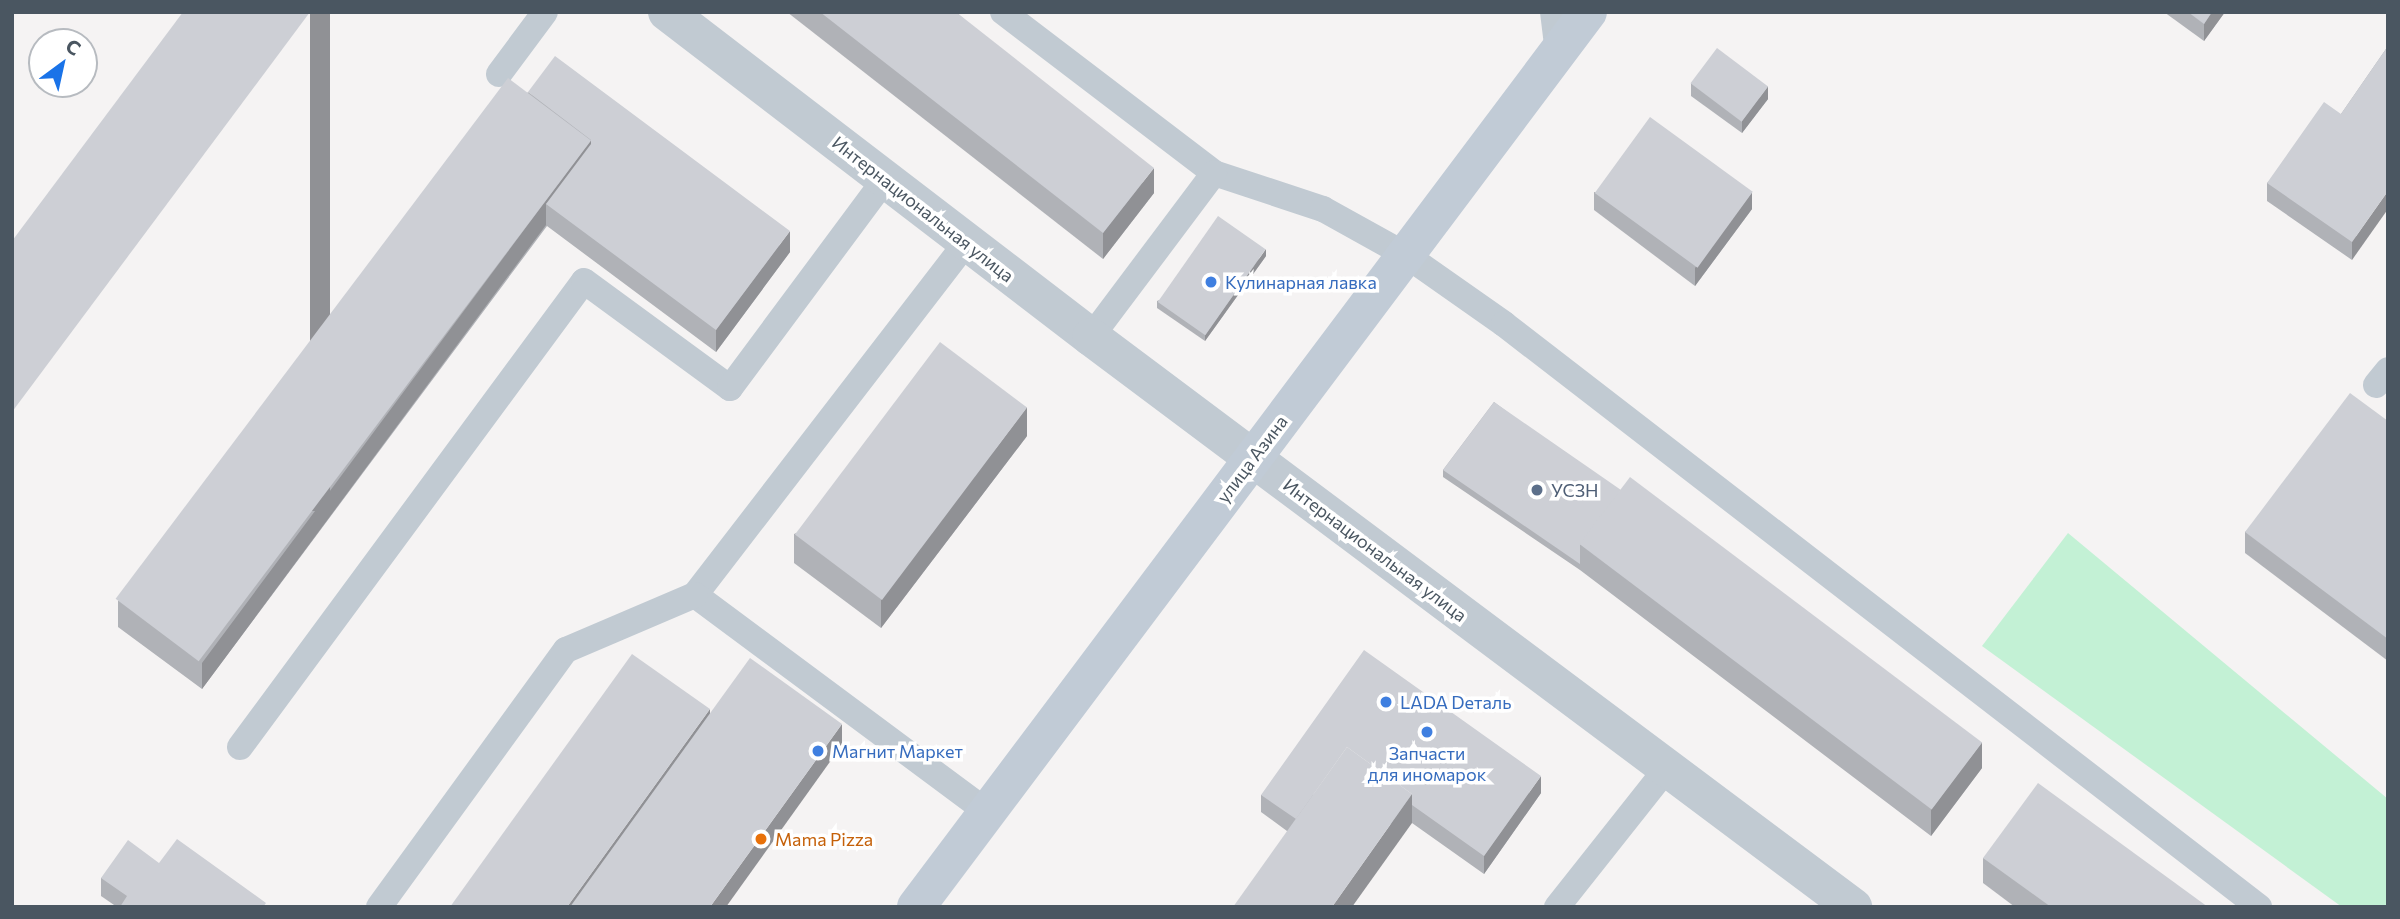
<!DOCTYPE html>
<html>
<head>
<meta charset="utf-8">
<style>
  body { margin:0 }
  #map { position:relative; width:2400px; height:919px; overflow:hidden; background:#f5f3f3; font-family:Commissioner,sans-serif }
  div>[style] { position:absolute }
  .green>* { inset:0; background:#c3f1d5 }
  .lane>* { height:26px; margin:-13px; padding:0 13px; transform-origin:13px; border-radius:13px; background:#c1cad2 }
  .street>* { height:38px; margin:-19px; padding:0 19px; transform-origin:19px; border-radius:19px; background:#c1cad2 }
  .secondary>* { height:38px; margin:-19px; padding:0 19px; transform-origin:19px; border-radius:19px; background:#c1cbd6 }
  .wall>* { inset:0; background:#b0b2b7 }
  .shaded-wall>* { inset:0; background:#909195; transform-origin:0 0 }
  .building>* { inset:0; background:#cdcfd5; transform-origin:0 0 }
  .dots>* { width:19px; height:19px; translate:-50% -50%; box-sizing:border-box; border:4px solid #fff; border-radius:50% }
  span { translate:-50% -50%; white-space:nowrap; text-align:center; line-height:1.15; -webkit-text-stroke:7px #fff; paint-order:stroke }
  .street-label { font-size:18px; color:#4a5661 }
  .shop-label { font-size:18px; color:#366cbe }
  .left { translate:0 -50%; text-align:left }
  .service-label { font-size:18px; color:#4e5e75 }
  .food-label { font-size:18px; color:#c56008 }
  .frame { position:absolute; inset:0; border:14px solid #4a5661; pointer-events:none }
  .north { position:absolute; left:28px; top:28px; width:70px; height:70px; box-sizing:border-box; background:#fff; border:2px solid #b7bbc0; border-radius:50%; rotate:33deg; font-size:19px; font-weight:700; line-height:28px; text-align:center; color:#4a5661 }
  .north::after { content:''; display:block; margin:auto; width:24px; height:32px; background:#1a73e8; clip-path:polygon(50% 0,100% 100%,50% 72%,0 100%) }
</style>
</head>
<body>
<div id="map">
  <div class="green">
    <div style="clip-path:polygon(2068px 533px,2388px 799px,2388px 907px,2342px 907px,1982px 646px)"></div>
  </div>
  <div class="lane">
    <div style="left:1003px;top:12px;width:265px;rotate:37.3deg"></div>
    <div style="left:1214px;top:173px;width:115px;rotate:18.3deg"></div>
    <div style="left:1323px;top:209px;width:95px;rotate:29deg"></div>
    <div style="left:1406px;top:255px;width:120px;rotate:35.1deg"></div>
    <div style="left:1504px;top:324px;width:954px;rotate:37.67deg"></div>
    <div style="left:1553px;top:12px;width:41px;rotate:83deg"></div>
    <div style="left:499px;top:74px;width:77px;rotate:-53.4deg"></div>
    <div style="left:966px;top:243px;width:444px;rotate:127.6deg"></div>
    <div style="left:695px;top:595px;width:364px;rotate:36.6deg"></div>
    <div style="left:1091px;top:337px;width:205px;rotate:-53.1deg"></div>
    <div style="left:2376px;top:385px;width:19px;rotate:-51deg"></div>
    <div style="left:240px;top:747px;width:579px;rotate:-53.57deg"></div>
    <div style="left:584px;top:281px;width:181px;rotate:36.2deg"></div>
    <div style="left:730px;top:388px;width:260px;rotate:-53.4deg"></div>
    <div style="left:379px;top:907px;width:318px;rotate:-54deg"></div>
    <div style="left:566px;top:650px;width:140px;rotate:-23.1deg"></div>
    <div style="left:1557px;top:907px;width:177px;rotate:-51.6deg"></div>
  </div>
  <div class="street">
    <div style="left:667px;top:12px;width:534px;rotate:37.47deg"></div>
    <div style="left:1091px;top:337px;width:952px;rotate:36.8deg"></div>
  </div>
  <div class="secondary">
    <div style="left:916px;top:907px;width:1119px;rotate:-53.1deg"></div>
  </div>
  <div class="wall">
    <div style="clip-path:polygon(787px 12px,956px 12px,1154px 193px,1103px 259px)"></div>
    <div style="clip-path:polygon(2164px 12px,2225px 12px,2204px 41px)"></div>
    <div style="clip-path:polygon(2388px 46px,2352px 260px,2267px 201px,2267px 183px,2341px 114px)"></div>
    <div style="clip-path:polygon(1691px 83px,1768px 99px,1742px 133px,1691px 96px)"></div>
    <div style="clip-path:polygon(528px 92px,790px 252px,716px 352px,547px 226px,202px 689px,118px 627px,118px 601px)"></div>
    <div style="clip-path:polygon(1594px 192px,1752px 209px,1695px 286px,1594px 210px)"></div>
    <div style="clip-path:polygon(1266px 256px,1205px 341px,1157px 308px,1157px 301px)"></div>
    <div style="clip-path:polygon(1494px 402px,1982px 768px,1931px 836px,1580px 570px,1443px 477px,1443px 470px)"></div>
    <div style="clip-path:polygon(2388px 421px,2388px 661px,2245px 553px,2245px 532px)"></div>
    <div style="clip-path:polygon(1027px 436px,881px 628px,794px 563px,794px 534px)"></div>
    <div style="clip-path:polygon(1541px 793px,1484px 874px,1412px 823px,1287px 831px,1261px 812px,1261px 795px)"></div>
    <div style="clip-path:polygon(1983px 858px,2208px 907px,2015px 907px,1983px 883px)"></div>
    <div style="clip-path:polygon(159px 863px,266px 907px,117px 907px,101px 896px,101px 878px)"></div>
  </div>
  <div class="shaded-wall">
    <div style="left:310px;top:12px;width:20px;height:499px"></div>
    <div style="clip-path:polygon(2212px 12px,2225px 12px,2204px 41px,2204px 24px)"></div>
    <div style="clip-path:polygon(1768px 86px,1768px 99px,1742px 133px,1742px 121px)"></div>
    <div style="clip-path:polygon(591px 140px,591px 166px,546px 204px,546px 225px,202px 689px,202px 663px)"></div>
    <div style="clip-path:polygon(1154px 168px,1154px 193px,1103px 259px,1103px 233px)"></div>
    <div style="clip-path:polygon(2388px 191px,2388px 209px,2352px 260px,2352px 242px)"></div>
    <div style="clip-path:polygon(1752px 192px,1752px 209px,1695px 286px,1695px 268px)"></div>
    <div style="clip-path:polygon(790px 231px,790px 252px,716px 352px,716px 330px)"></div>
    <div style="clip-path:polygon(1266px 249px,1266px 256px,1205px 341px,1205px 335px)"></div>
    <div style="clip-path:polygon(1027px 407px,1027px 436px,881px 628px,881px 600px)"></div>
    <div style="clip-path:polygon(710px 709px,710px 735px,586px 907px,567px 907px)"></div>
    <div style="clip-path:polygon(842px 724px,842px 745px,726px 907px,710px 907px)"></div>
    <div style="clip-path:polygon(1982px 742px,1982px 768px,1931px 836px,1931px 810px)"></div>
    <div style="clip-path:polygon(1541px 776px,1541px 793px,1484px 874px,1484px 856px)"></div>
    <div style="clip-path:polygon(1412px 794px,1412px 823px,1352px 907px,1332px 907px)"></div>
  </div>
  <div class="building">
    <div style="clip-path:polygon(183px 12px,310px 12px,12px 412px,12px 241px)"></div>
    <div style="clip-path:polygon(820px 12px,956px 12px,1154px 168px,1103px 233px)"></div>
    <div style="clip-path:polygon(2188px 12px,2212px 12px,2204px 24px)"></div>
    <div style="clip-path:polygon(2388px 46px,2388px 191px,2352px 242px,2267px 183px,2324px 102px,2341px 114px)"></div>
    <div style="left:1717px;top:48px;width:64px;height:44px;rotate:37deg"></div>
    <div style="clip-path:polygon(555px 56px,790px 231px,716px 330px,546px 204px,591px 144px,591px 140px,528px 92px)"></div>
    <div style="left:508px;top:78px;width:104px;height:652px;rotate:37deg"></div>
    <div style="left:1650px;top:117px;width:127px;height:94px;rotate:36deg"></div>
    <div style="left:1218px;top:216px;width:58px;height:105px;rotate:35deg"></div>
    <div style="left:940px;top:342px;width:109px;height:241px;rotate:37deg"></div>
    <div style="clip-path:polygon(2350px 393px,2388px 421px,2388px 639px,2245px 532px)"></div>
    <div style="clip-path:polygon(1494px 402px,1621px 490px,1580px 545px,1580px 564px,1443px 470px)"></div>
    <div style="left:1630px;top:477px;width:441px;height:84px;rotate:37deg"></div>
    <div style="clip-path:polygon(1364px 650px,1541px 776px,1484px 856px,1412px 805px,1412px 794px,1347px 747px,1296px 819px,1261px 795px)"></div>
    <div style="clip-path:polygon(632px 654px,710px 709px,567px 907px,450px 907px)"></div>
    <div style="clip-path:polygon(750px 658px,842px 724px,710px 907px,570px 907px)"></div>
    <div style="clip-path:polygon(1347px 747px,1412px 794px,1332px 907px,1233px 907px)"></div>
    <div style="clip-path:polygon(2038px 783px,2208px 907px,2051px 907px,1983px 858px)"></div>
    <div style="clip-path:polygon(177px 839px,266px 903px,263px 907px,120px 907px,127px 896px,101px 878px,128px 840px,159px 863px)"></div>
  </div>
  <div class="dots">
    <div style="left:1211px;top:282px;background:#3f7fe0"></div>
    <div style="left:1537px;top:490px;background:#5c6f8a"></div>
    <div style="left:1386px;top:702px;background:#3f7fe0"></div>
    <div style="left:1427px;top:732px;background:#3f7fe0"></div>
    <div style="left:818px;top:751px;background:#3f7fe0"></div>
    <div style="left:761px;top:839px;background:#e8710a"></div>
  </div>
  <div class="street-label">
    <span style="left:923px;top:209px;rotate:38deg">Интернациональная улица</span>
    <span style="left:1252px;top:459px;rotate:-53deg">улица Азина</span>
    <span style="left:1375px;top:550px;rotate:37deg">Интернациональная улица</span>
  </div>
  <div class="shop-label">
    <span class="left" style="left:1225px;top:282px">Кулинарная лавка</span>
    <span class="left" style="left:1400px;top:702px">LADA Dеталь</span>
    <span class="left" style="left:832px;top:751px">Магнит Маркет</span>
    <span style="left:1427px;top:764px">Запчасти<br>для иномарок</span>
  </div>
  <div class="service-label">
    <span class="left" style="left:1551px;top:490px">УСЗН</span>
  </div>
  <div class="food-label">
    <span class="left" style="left:775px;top:839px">Mama Pizza</span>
  </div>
  <div class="frame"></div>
  <div class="north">С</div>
</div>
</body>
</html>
